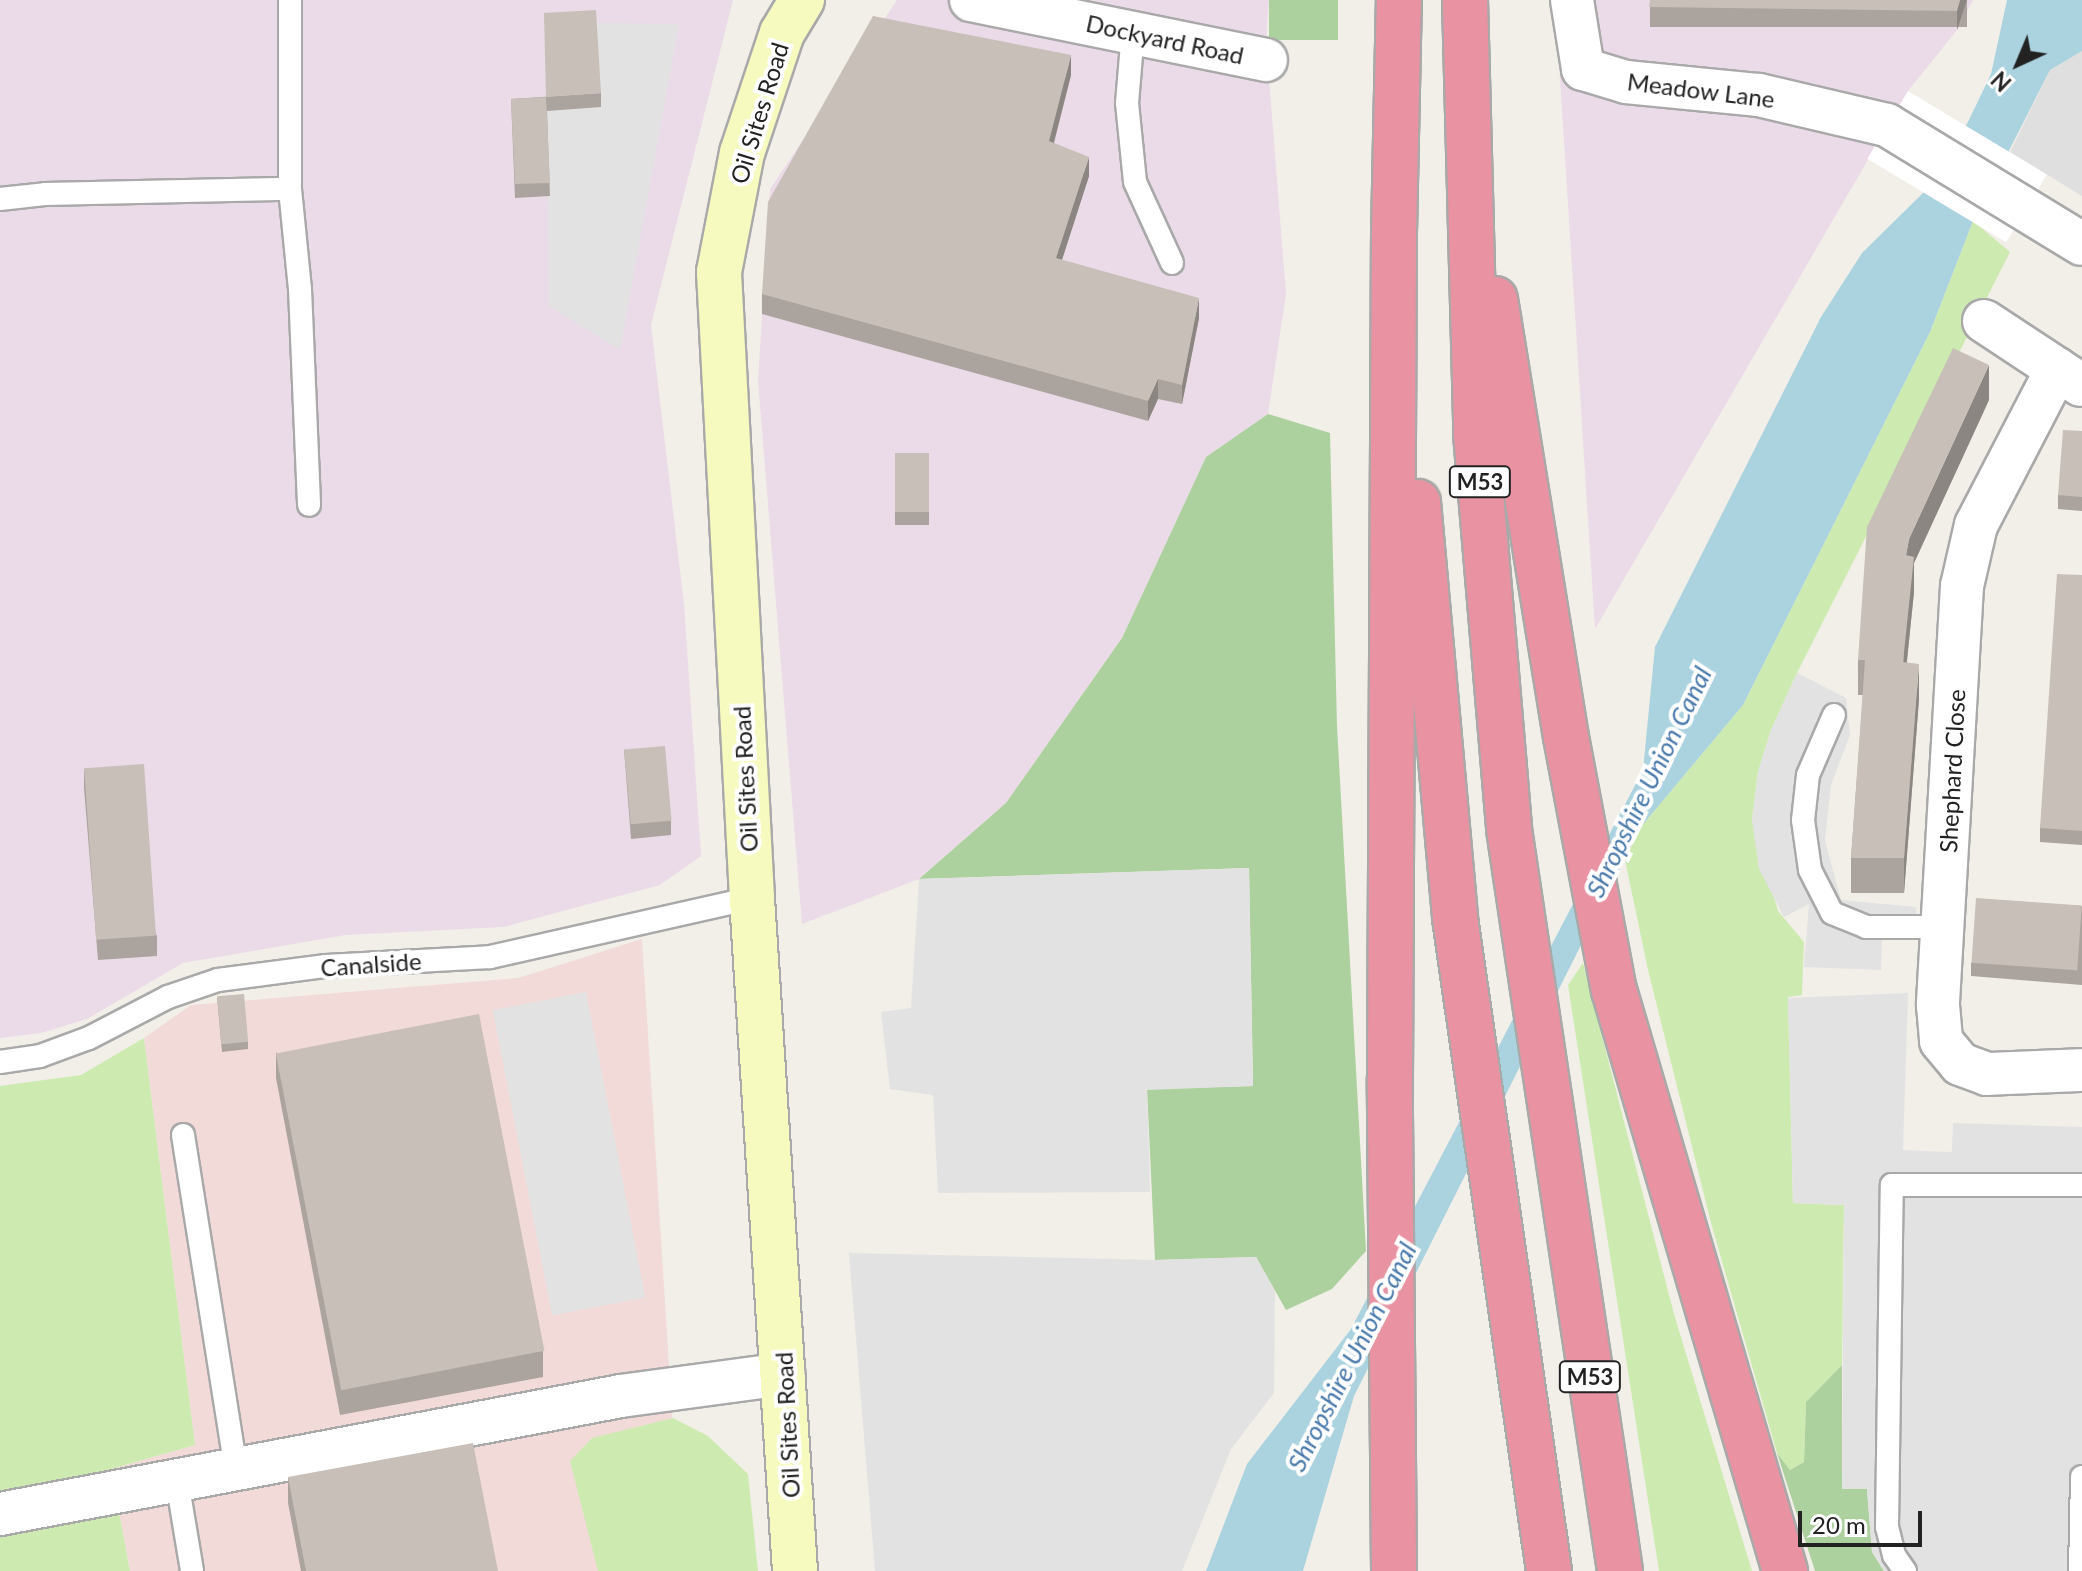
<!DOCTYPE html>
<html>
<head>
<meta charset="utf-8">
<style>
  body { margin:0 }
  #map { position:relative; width:2082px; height:1571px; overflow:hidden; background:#f2efe9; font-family:Lato,sans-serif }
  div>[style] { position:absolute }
  .residential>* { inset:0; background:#e0dfdf }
  .commercial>* { inset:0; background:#f2dad9 }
  .industrial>* { inset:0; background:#ebdbe8 }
  .grass>* { inset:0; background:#cdebb0 }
  .forest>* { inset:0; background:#add19e; transform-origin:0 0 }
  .parking>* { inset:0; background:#e2e2e2; transform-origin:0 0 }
  .water>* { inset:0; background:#aad3df }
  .pier>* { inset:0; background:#fff; transform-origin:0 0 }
  .roads { filter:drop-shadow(2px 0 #a9a9a9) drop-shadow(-2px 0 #a9a9a9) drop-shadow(0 2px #a9a9a9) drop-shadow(0 -2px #a9a9a9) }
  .lane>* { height:22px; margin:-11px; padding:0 11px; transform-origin:11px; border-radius:11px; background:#fff }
  .street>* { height:42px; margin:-21px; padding:0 21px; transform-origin:21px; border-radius:21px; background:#fff }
  .secondary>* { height:44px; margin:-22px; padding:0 22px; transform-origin:22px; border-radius:22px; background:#f7fabf }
  .highway>* { height:44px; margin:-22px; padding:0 22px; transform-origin:22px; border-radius:22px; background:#e892a2 }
  .wall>* { inset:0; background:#aba49e; transform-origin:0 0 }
  .shaded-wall>* { inset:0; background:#8b8681 }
  .building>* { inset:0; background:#c7bfb8; transform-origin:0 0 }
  span { translate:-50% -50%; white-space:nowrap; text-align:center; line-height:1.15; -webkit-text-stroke:8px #fff; paint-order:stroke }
  .shield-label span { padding:2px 6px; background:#fff; border:2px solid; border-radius:6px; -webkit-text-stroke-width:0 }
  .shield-label { font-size:22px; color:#222; font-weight:700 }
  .street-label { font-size:24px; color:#222 }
  .water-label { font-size:26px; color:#4a7aab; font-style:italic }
  .north { position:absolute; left:1978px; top:24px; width:80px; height:80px; -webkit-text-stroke:6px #fff; paint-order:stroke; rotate:224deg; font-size:22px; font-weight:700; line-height:32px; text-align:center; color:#222 }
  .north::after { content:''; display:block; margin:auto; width:28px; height:36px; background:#222; clip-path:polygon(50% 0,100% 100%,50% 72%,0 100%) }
  .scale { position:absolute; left:1798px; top:1511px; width:124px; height:36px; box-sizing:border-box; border:4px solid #222; border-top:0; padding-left:10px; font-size:24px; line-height:28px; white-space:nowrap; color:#222; -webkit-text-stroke:6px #fff; paint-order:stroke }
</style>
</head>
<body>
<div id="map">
  <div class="residential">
    <div style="clip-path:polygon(2082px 51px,2082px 196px,2010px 152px,2050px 70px)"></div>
  </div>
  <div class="commercial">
    <div style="clip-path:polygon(642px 939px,682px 1571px,130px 1571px,111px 1469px,195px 1445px,144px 1038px,191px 1005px,518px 978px)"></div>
  </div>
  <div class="industrial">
    <div style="clip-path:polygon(0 0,733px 0,651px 325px,684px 604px,701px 856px,660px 885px,503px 927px,346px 935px,183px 963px,87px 1019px,41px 1033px,0 1038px)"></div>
    <div style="clip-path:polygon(897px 0,1269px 0,1266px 40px,1286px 294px,1268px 414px,1206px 457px,1122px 638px,1006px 803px,919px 879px,802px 924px,758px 381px,770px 189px)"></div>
    <div style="clip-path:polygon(1555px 0,1973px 0,1957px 30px,1908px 91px,1595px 629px)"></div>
  </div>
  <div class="grass">
    <div style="clip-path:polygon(1973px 221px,2010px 252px,1797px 673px,1771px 730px,1758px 772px,1752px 820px,1778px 911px,1804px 942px,1802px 995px,1788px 997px,1793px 1203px,1844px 1205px,1842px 1365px,1806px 1402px,1804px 1462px,1790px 1470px,1777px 1453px,1711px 1223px,1648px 970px,1625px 860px,1640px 828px,1743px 705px,1930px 332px)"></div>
    <div style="clip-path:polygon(1583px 963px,1674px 1314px,1752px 1571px,1659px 1571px,1568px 985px)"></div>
    <div style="clip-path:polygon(144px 1038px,195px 1445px,111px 1469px,130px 1571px,0 1571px,0 1086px,81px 1075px)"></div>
    <div style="clip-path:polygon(673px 1418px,708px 1436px,748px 1474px,758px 1571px,598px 1571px,570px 1461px,592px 1438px)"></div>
  </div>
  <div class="forest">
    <div style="left:1269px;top:0;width:69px;height:40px"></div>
    <div style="clip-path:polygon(1268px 414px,1330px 433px,1337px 726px,1366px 1251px,1332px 1289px,1286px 1310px,1256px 1257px,1155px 1260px,1147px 1089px,1253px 1086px,1249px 868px,919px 879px,1006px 803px,1122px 638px,1206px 457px)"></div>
    <div style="clip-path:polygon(1842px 1365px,1842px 1488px,1867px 1489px,1872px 1552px,1884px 1571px,1815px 1571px,1777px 1453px,1790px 1470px,1804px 1462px,1806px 1402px)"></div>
  </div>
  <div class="parking">
    <div style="clip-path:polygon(596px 23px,679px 24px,620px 350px,549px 306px,546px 111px,600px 107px)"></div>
    <div style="clip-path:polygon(1797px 673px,1846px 698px,1850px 735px,1831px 785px,1825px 841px,1841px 900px,1916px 907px,1918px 939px,1882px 940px,1881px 970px,1804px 967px,1809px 904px,1784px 917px,1759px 869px,1752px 820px,1758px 772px,1771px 730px)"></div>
    <div style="clip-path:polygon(1249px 868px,1253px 1086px,1147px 1090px,1150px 1192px,938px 1193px,933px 1095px,890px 1089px,881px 1012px,911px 1008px,919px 879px)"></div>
    <div style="left:586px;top:992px;width:311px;height:95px;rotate:79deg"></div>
    <div style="clip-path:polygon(1908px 993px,1903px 1150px,1952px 1152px,1953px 1123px,2082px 1127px,2082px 1571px,1884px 1571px,1872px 1552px,1867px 1489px,1842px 1489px,1844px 1205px,1793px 1203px,1788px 998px)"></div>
    <div style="clip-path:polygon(849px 1253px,1155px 1260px,1256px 1257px,1275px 1291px,1274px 1393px,1231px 1449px,1182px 1571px,875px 1571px)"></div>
  </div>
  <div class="water">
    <div style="clip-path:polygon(2007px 0,2082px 0,2082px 51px,2050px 70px,1973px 221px,1930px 332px,1743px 705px,1640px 828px,1354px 1396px,1303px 1571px,1206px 1571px,1247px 1464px,1351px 1329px,1643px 770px,1655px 647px,1821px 317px,1862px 253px,1924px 192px,1966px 126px,1991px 74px)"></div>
  </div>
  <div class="pier">
    <div style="left:1908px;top:91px;width:162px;height:79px;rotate:31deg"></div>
  </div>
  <div class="roads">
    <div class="lane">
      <div style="left:1133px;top:32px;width:71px;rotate:94.8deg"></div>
      <div style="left:1127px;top:103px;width:79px;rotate:84.2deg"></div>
      <div style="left:1135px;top:182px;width:89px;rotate:65.4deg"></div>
      <div style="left:290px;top:189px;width:100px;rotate:84.3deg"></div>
      <div style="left:300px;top:289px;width:216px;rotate:87.6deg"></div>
      <div style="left:0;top:199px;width:45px;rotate:-6.3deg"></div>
      <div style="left:45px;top:194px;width:245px;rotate:-1.2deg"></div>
      <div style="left:290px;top:189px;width:189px;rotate:-90deg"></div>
      <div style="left:1834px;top:715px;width:65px;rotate:113.4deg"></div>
      <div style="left:1808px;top:775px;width:45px;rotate:96.3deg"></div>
      <div style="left:1803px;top:820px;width:50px;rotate:82deg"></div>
      <div style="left:1810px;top:870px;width:48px;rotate:62.9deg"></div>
      <div style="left:1832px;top:913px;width:37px;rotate:22deg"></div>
      <div style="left:1866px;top:927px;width:77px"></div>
      <div style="left:0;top:1062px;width:40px;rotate:-8.5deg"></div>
      <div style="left:40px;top:1056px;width:52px;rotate:-20.2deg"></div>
      <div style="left:89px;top:1038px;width:89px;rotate:-27.4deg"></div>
      <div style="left:168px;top:997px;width:53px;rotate:-18.8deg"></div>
      <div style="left:218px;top:980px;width:109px;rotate:-7.4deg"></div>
      <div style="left:326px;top:966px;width:164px;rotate:-3.1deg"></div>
      <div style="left:490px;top:957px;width:269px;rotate:-12.7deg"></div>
      <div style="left:183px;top:1135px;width:338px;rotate:81deg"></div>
      <div style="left:177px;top:1481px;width:91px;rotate:80.5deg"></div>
      <div style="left:1905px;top:1571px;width:19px;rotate:-125deg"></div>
      <div style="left:1894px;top:1555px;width:29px;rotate:-104deg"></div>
      <div style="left:1887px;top:1527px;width:342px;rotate:-89.2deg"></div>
      <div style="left:1892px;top:1185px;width:190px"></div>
      <div style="left:2080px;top:1571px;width:94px;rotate:-88.8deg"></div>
    </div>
    <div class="street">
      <div style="left:971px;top:0;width:301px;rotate:11.5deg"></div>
      <div style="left:1572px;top:0;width:70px;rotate:80.9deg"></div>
      <div style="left:1583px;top:69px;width:45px;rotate:16.8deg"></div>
      <div style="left:1626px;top:82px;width:134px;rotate:5.6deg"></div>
      <div style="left:1759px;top:95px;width:131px;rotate:13.2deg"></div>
      <div style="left:1887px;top:125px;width:228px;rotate:31.4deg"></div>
      <div style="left:1984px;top:321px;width:116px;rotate:33.4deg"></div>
      <div style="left:2057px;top:369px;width:176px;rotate:117.4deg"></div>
      <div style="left:1976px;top:525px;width:63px;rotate:102.9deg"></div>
      <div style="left:1962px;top:586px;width:420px;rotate:93.3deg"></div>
      <div style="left:1938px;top:1005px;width:36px;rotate:85deg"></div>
      <div style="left:1941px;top:1041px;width:30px;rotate:50deg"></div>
      <div style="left:1960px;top:1064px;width:29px;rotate:20deg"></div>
      <div style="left:1987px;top:1074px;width:95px;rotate:-2.4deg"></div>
      <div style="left:0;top:1514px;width:632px;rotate:-10.76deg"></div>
      <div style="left:621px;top:1396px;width:164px;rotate:-7.7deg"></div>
    </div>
    <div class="secondary">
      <div style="left:795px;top:1571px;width:674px;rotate:-93.66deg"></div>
      <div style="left:752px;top:898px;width:627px;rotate:-93.02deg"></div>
      <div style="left:719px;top:272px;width:121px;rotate:-79.1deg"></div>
      <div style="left:742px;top:153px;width:126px;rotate:-71.6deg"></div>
      <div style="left:782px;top:33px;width:39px;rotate:-59deg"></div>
    </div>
    <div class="highway">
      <div style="left:1465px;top:0;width:434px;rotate:88.5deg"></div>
      <div style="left:1476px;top:434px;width:396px;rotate:85.2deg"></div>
      <div style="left:1509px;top:829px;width:750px;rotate:81.49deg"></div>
      <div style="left:1495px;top:299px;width:444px;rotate:80.8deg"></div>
      <div style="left:1566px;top:737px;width:258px;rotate:79.3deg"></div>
      <div style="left:1614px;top:990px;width:606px;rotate:73.6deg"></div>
      <div style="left:1418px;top:502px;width:418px;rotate:84.9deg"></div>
      <div style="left:1455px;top:918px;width:660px;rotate:81.81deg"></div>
      <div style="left:1394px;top:1571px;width:492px;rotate:-90.5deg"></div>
      <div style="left:1390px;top:1079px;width:846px;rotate:-89.73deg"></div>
      <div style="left:1394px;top:233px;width:233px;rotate:-88.8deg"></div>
    </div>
  </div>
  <div class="wall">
    <div style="left:1650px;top:0;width:317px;height:27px"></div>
    <div style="clip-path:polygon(1071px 75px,1054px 143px,1089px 176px,1062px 260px,1199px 318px,1182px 404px,1158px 399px,1148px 421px,762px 314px,762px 294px)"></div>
    <div style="clip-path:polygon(601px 93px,601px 107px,547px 111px,550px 196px,515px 198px,511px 99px)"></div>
    <div style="clip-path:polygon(1989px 400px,1914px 563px,1914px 592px,1907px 662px,1919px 699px,1904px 893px,1851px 893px,1851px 858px,1863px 695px,1858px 695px,1858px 660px)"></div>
    <div style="clip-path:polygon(2082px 431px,2082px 511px,2058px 509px,2058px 495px)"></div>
    <div style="left:895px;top:453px;width:34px;height:72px"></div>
    <div style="clip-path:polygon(2082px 575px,2082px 845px,2040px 842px,2040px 828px)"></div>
    <div style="clip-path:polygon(624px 749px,671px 821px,671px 835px,631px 839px)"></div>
    <div style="clip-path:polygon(84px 768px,157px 936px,157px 956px,98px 960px,84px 788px)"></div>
    <div style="clip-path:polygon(2082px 906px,2082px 985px,1971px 976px,1971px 963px)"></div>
    <div style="clip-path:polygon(217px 997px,248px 1042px,248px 1049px,222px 1052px)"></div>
    <div style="clip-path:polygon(276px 1052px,543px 1351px,543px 1377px,340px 1415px,276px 1078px)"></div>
    <div style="clip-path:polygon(288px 1477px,498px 1571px,301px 1571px,288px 1503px)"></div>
  </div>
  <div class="shaded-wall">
    <div style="clip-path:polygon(1960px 0,1967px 0,1957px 30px,1957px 11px)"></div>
    <div style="clip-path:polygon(1071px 55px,1071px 75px,1049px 161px,1049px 141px)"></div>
    <div style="clip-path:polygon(1089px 157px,1089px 176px,1056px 278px,1056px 258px)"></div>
    <div style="clip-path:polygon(1199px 298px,1199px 318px,1182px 404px,1182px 385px)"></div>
    <div style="clip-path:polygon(1989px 365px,1989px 400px,1914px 563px,1914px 592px,1903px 696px,1906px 555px,1909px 539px)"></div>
    <div style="clip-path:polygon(1158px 379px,1158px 399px,1148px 421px,1148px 401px)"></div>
    <div style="clip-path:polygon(1919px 664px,1919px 699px,1904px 893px,1904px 858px)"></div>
  </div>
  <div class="building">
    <div style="clip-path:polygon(1650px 0,1960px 0,1957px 11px,1649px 7px)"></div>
    <div style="clip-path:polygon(596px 10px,601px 93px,546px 97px,550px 183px,515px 184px,511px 99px,546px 97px,544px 13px)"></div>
    <div style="clip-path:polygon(873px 16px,1071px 55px,1049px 141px,1089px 157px,1056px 258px,1199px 298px,1182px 385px,1158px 379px,1148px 401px,762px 294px,768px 202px)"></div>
    <div style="clip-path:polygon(1953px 348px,1989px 365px,1909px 539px,1906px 555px,1914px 557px,1903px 662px,1919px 664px,1904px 858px,1851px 858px,1865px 660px,1858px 660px,1867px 527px)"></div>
    <div style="clip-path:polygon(2063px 430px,2082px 431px,2082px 497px,2058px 495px)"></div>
    <div style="left:895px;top:453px;width:34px;height:59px"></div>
    <div style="clip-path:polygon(2057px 574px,2082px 575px,2082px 831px,2040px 828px)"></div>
    <div style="left:665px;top:746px;width:75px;height:41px;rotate:85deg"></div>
    <div style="left:144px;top:764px;width:172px;height:60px;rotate:86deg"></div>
    <div style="left:1976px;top:898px;width:106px;height:65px;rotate:4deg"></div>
    <div style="left:244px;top:994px;width:48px;height:27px;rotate:85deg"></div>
    <div style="left:479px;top:1014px;width:343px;height:207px;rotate:79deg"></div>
    <div style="clip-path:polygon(473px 1443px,498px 1571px,306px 1571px,288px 1477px)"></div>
  </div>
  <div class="shield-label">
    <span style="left:1480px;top:482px">M53</span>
    <span style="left:1590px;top:1377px">M53</span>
  </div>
  <div class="street-label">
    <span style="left:1165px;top:39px;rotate:12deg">Dockyard Road</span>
    <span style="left:1701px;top:90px;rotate:7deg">Meadow Lane</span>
    <span style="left:759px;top:113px;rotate:-73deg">Oil Sites Road</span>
    <span style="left:1952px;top:771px;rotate:-87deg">Shephard Close</span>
    <span style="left:745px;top:779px;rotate:-93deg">Oil Sites Road</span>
    <span style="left:371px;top:964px;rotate:-4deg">Canalside</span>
    <span style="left:787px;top:1425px;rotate:-93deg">Oil Sites Road</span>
  </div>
  <div class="water-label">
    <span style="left:1649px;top:782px;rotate:-64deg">Shropshire Union Canal</span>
    <span style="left:1352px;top:1357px;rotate:-63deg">Shropshire Union Canal</span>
  </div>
  <div class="north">N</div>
  <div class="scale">20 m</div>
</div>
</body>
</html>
